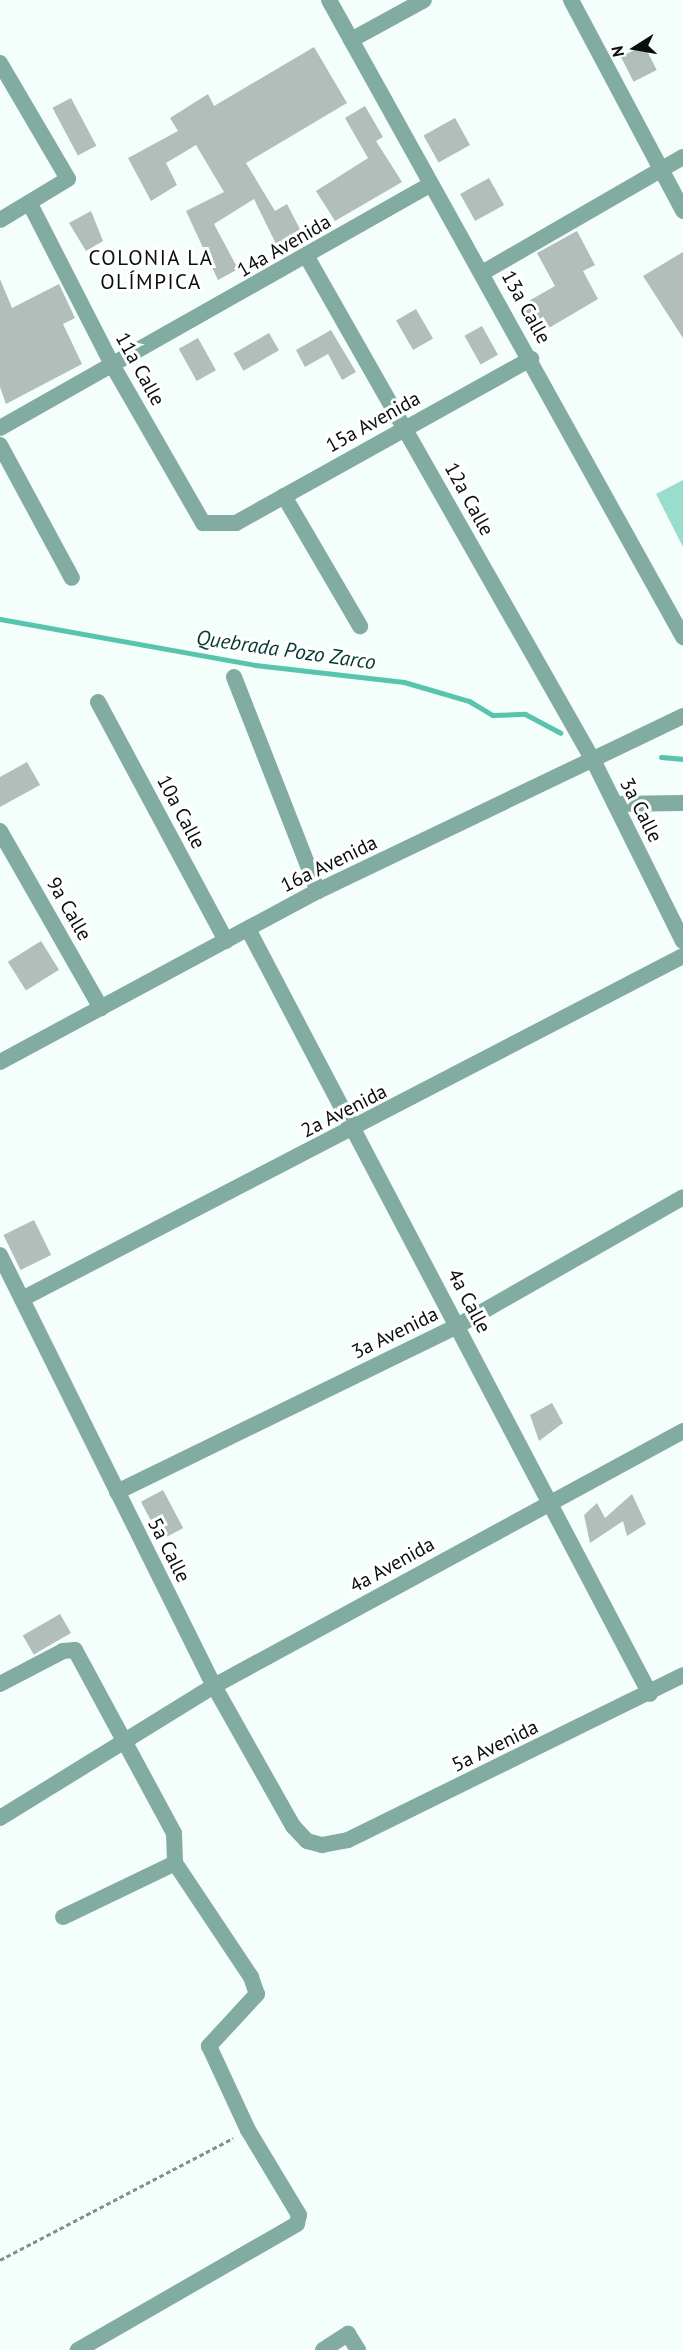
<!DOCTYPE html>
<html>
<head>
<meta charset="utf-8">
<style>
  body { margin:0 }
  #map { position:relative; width:683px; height:2350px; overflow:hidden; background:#f4fefb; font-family:"PT Sans",sans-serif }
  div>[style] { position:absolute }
  .green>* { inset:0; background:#9addcc }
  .stream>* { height:5px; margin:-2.5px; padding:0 2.5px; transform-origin:2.5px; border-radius:2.5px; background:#59c4ad }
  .building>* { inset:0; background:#b2beba; transform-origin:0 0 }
  .path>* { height:3px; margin-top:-1.5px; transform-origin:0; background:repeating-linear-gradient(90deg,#868e8b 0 4.5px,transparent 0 7.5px) }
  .minor>* { height:16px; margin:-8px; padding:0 8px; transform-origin:8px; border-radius:8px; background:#82aba1 }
  .tertiary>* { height:16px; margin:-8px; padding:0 8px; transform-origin:8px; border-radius:8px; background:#82aba1 }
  span { translate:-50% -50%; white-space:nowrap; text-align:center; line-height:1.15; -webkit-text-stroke:6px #fff; paint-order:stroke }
  .street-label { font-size:20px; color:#0a0e0d }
  .neighbourhood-label { font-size:21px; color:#0a0e0d; letter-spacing:1.5px }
  .water-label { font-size:21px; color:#05382f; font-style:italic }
  .north { position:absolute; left:605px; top:18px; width:60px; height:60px; -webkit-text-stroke:4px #fff; paint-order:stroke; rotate:259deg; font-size:16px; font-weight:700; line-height:24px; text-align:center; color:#0a0e0d }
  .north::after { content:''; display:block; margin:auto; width:21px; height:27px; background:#0a0e0d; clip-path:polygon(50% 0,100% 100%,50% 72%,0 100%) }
</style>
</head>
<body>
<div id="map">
  <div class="green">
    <div style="clip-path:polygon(683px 480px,683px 547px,656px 494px)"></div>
  </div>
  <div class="stream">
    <div style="left:0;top:619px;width:259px;rotate:10.2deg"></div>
    <div style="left:255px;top:665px;width:150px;rotate:6.5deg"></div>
    <div style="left:404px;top:682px;width:68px;rotate:16.3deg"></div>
    <div style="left:469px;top:701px;width:27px;rotate:31deg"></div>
    <div style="left:492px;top:715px;width:33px;rotate:-2deg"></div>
    <div style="left:525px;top:714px;width:40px;rotate:28deg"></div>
    <div style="left:661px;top:757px;width:22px;rotate:5deg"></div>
  </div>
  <div class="building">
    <div style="left:644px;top:45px;width:28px;height:26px;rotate:63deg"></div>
    <div style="clip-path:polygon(314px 47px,347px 103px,246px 163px,275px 211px,287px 204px,303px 235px,278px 248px,254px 199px,214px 224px,238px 269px,218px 280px,186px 211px,224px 192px,196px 145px,166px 163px,177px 185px,151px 201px,128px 158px,178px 131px,170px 118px,208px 94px,214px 106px)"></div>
    <div style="left:71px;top:98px;width:54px;height:21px;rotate:62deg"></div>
    <div style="clip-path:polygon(365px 106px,383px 137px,376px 141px,402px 182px,335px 221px,316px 191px,368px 158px,345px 118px)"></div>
    <div style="left:455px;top:118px;width:31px;height:36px;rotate:61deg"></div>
    <div style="left:489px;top:178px;width:31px;height:33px;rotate:61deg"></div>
    <div style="clip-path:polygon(91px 211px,103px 241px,86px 251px,69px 223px)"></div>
    <div style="clip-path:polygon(577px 231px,595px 265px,583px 271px,598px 299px,537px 335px,520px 306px,555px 286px,537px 253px)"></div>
    <div style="clip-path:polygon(683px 252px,683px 338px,643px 276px)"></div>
    <div style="clip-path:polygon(0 279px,12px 308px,59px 284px,75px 318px,63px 324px,82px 364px,6px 404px,0 387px)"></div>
    <div style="left:416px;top:309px;width:34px;height:23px;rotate:60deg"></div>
    <div style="left:482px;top:326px;width:33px;height:20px;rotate:61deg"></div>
    <div style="clip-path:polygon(331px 330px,356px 372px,342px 380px,328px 354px,305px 367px,296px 350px)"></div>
    <div style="left:269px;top:333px;width:20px;height:41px;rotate:60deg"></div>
    <div style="left:198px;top:338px;width:37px;height:22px;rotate:61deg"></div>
    <div style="clip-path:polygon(27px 762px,40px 785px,0 807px,0 777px)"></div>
    <div style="left:41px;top:941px;width:34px;height:39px;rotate:58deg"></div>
    <div style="left:34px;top:1220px;width:39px;height:34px;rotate:64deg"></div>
    <div style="clip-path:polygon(552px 1403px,563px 1423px,539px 1441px,530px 1415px)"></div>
    <div style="left:163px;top:1490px;width:43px;height:25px;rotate:62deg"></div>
    <div style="clip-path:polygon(632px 1494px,646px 1524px,627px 1536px,623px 1521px,590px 1543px,584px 1515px,597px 1503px,605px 1518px)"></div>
    <div style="left:60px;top:1614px;width:22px;height:43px;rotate:60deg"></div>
  </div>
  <div class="path">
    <div style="left:0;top:2260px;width:263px;rotate:-27.6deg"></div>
  </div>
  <div class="minor">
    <div style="left:329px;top:0;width:729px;rotate:60.94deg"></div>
    <div style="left:571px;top:0;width:239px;rotate:62deg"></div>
    <div style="left:351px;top:40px;width:83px;rotate:-28.7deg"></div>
    <div style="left:0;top:63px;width:134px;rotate:59.6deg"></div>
    <div style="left:68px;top:179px;width:79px;rotate:148.9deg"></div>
    <div style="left:30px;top:204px;width:184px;rotate:62.9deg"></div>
    <div style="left:114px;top:368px;width:179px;rotate:60.1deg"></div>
    <div style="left:203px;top:523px;width:33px"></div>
    <div style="left:236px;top:523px;width:338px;rotate:-29.1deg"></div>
    <div style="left:307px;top:257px;width:581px;rotate:60.39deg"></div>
    <div style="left:594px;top:762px;width:200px;rotate:63.6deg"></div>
    <div style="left:482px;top:273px;width:232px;rotate:-30deg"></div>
    <div style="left:0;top:428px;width:494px;rotate:-29.5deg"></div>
    <div style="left:0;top:445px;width:151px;rotate:61.6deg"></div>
    <div style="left:284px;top:496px;width:151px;rotate:59.7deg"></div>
    <div style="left:234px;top:677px;width:230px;rotate:68.6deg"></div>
    <div style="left:98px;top:702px;width:271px;rotate:61.8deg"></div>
    <div style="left:615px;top:804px;width:68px;rotate:-0.8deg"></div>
    <div style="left:0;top:831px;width:204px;rotate:60.3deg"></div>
    <div style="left:248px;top:929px;width:864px;rotate:62.28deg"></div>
    <div style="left:0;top:1255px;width:481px;rotate:63.6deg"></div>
    <div style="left:214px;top:1686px;width:161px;rotate:60.6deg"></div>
    <div style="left:293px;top:1826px;width:21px;rotate:47deg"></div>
    <div style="left:307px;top:1841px;width:16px;rotate:15deg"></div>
    <div style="left:322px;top:1845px;width:26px;rotate:-11deg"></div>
    <div style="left:348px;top:1840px;width:373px;rotate:-26.2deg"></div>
    <div style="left:22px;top:1299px;width:745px;rotate:-27.43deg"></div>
    <div style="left:117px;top:1492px;width:381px;rotate:-26deg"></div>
    <div style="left:459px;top:1325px;width:258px;rotate:-29.7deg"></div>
    <div style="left:0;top:1684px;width:71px;rotate:-27.6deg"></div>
    <div style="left:63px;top:1651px;width:12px;rotate:-5deg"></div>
    <div style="left:75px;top:1650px;width:208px;rotate:61.6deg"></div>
    <div style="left:174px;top:1833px;width:30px;rotate:88deg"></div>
    <div style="left:175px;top:1863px;width:137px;rotate:56.3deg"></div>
    <div style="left:251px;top:1977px;width:18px;rotate:71deg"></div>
    <div style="left:257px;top:1994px;width:71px;rotate:132.7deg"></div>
    <div style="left:209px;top:2046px;width:93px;rotate:65.1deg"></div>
    <div style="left:248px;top:2130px;width:99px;rotate:59deg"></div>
    <div style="left:299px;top:2215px;width:9px;rotate:103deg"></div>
    <div style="left:297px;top:2224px;width:253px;rotate:150.1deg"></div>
    <div style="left:0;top:1818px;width:251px;rotate:-31.7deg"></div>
    <div style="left:214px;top:1686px;width:534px;rotate:-28.53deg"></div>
    <div style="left:63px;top:1917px;width:124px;rotate:-25.7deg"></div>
    <div style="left:323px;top:2350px;width:30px;rotate:-33deg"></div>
    <div style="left:348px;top:2334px;width:19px;rotate:58deg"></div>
  </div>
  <div class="tertiary">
    <div style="left:0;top:1062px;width:361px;rotate:-28.3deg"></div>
    <div style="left:318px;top:891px;width:405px;rotate:-25.6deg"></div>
  </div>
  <div class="street-label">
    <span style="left:284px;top:246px;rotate:-30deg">14a Avenida</span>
    <span style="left:526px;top:307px;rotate:61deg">13a Calle</span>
    <span style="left:140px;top:369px;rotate:61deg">11a Calle</span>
    <span style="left:373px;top:422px;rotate:-29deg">15a Avenida</span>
    <span style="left:469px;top:499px;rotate:61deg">12a Calle</span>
    <span style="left:641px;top:810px;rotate:63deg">3a Calle</span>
    <span style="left:181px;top:812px;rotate:62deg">10a Calle</span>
    <span style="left:329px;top:864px;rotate:-26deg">16a Avenida</span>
    <span style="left:69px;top:909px;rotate:60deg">9a Calle</span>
    <span style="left:344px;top:1111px;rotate:-27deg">2a Avenida</span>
    <span style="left:469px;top:1301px;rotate:62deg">4a Calle</span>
    <span style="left:395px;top:1333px;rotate:-26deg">3a Avenida</span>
    <span style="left:169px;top:1550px;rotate:63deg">5a Calle</span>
    <span style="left:392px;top:1565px;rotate:-29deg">4a Avenida</span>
    <span style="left:495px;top:1746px;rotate:-26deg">5a Avenida</span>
  </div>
  <div class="neighbourhood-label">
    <span style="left:151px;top:270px">COLONIA LA<br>OLÍMPICA</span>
  </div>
  <div class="water-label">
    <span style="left:286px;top:650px;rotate:8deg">Quebrada Pozo Zarco</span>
  </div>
  <div class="north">N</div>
</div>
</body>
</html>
